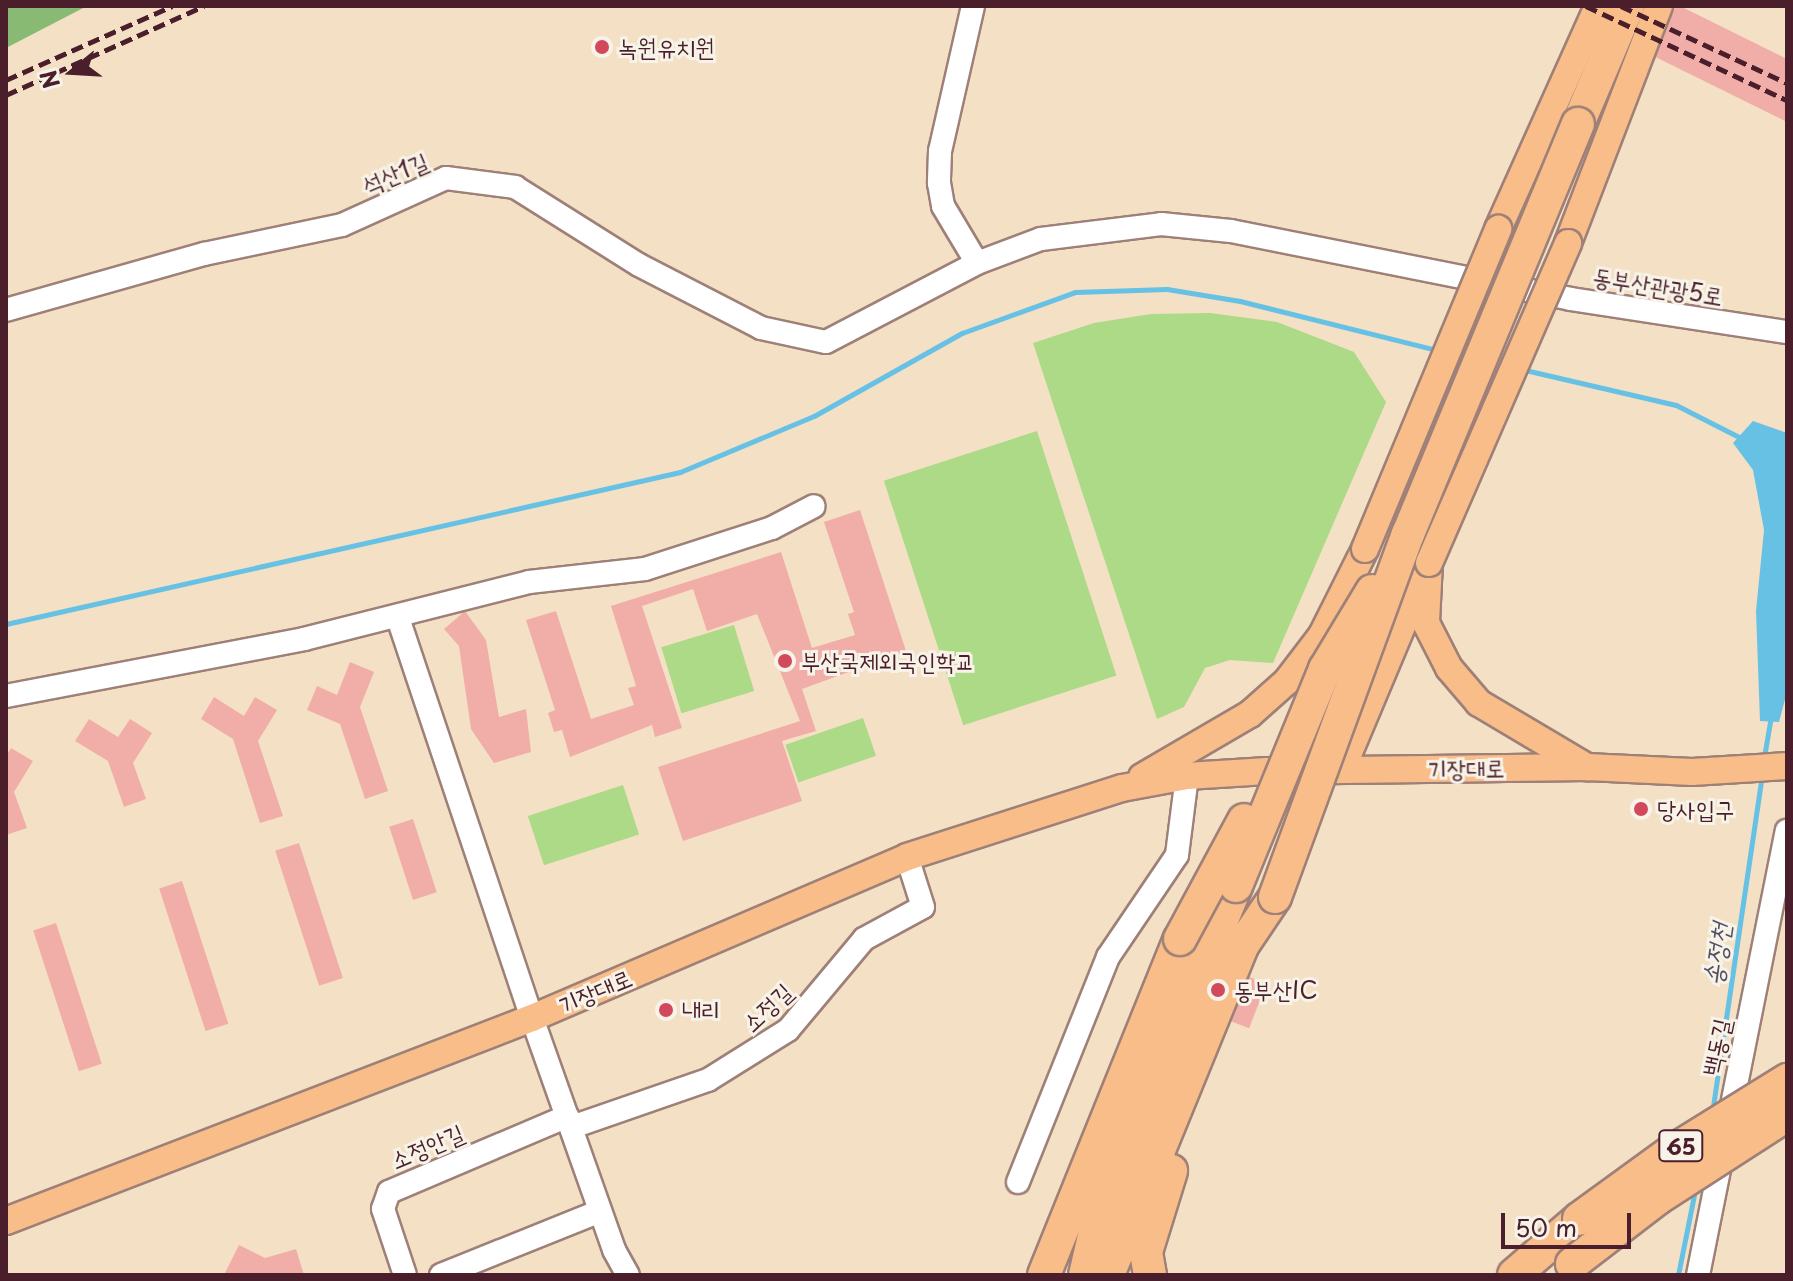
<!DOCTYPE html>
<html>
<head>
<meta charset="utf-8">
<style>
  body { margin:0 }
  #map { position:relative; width:1793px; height:1281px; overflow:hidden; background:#f3e0c5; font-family:"Playpen Sans","Poor Story",sans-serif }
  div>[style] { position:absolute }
  .green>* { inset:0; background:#acda87; transform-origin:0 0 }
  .forest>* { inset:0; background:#89ba74 }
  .water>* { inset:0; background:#67c1e5 }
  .stream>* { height:5px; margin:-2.5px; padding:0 2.5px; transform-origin:2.5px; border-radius:2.5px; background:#67c1e5 }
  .building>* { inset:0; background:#f1aea8; transform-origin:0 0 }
  .roads { filter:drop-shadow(2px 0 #9e8078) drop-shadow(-2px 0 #9e8078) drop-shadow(0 2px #9e8078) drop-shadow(0 -2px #9e8078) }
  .minor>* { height:22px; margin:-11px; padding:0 11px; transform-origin:11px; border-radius:11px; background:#fff }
  .major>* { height:26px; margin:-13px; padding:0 13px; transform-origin:13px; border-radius:13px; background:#f8bd89 }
  .highway>* { height:32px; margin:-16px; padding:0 16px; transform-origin:16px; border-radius:16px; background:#f8bd89 }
  .rail>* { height:5px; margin-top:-2.5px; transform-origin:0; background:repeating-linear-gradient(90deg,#4a1f2b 0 12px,transparent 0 18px) }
  .bridges { filter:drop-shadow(2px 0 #9e8078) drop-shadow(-2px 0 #9e8078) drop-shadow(0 2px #9e8078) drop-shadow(0 -2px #9e8078) }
  .major-bridge>* { height:26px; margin:-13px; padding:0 13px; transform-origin:13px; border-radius:13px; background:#f8bd89 }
  .highway-bridge>* { height:32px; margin:-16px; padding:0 16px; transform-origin:16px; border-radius:16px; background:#f8bd89 }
  .dots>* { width:22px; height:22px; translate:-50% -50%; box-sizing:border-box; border:4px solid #f7f3e8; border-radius:50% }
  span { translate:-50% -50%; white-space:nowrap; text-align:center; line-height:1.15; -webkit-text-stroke:6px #f7f3e8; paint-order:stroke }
  .shield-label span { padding:2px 6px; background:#f7f3e8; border:2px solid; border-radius:6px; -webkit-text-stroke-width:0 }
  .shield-label { font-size:22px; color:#4a1f2b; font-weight:700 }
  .poi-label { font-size:24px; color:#4a1f2b }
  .left { translate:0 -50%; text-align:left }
  .street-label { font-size:24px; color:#4a1f2b }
  .water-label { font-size:26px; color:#535063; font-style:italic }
  .frame { position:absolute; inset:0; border:8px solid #4a1f2b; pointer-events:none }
  .north { position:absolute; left:32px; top:32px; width:80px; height:80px; -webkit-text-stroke:6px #f7f3e8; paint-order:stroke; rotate:252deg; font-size:22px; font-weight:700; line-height:32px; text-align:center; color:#4a1f2b }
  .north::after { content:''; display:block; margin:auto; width:28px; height:36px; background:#4a1f2b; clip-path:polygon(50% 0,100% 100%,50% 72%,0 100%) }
  .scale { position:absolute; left:1501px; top:1213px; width:130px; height:36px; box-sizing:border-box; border:4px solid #4a1f2b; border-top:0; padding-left:10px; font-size:24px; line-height:28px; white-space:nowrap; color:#4a1f2b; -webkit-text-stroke:6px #f7f3e8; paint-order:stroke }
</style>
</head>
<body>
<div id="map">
  <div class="green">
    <div style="clip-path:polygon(1210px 313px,1277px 322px,1354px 352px,1386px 402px,1273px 663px,1230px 660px,1205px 668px,1184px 707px,1157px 719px,1033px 343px,1094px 323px,1151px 314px)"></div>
    <div style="left:1037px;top:431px;width:257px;height:161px;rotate:72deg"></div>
    <div style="left:734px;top:625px;width:69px;height:76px;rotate:73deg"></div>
    <div style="left:863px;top:718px;width:40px;height:82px;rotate:71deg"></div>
    <div style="left:623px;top:785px;width:52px;height:100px;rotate:72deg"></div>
  </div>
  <div class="forest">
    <div style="clip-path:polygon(6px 6px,87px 6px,6px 48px)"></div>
  </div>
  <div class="water">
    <div style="clip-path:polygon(1753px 421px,1787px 433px,1787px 692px,1779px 722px,1760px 721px,1756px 611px,1764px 530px,1753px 470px,1733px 443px)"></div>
  </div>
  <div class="stream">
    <div style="left:1521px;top:369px;width:159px;rotate:13.1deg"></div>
    <div style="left:1676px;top:405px;width:75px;rotate:26.9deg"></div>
    <div style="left:6px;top:624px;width:691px;rotate:-12.71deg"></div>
    <div style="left:680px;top:472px;width:145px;rotate:-22.7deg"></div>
    <div style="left:814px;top:416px;width:170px;rotate:-29.3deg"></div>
    <div style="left:962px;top:333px;width:120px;rotate:-19.9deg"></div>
    <div style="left:1075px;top:292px;width:92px;rotate:-1.9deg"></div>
    <div style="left:1167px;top:289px;width:74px;rotate:9.3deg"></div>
    <div style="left:1240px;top:301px;width:203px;rotate:14deg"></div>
    <div style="left:1764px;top:757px;width:42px;rotate:-80.3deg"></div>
    <div style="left:1712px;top:1113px;width:342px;rotate:-81.6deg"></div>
    <div style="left:1678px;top:1275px;width:87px;rotate:-78.7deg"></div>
  </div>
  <div class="building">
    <div style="clip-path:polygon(1640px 6px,1680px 6px,1787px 59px,1787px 122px,1623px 41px)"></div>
    <div style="clip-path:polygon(860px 510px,906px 651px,802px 689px,816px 731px,782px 741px,802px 801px,683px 841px,658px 767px,800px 721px,757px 614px,707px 631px,693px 589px,642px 606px,682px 728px,655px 737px,652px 725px,570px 757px,562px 730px,554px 732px,548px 713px,555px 710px,526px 620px,556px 611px,591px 719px,634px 705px,628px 688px,636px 686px,611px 606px,781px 552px,812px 648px,855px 635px,848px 614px,854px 612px,824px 522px)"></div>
    <div style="clip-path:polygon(465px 611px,486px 640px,499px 717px,526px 709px,531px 752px,494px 763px,471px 729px,459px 646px,444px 629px)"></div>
    <div style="clip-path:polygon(350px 662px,374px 672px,360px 707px,388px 791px,365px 799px,340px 724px,307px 710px,317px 686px,337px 695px)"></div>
    <div style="clip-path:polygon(214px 697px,244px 716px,255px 697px,277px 710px,258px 741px,283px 816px,260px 823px,233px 739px,201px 719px)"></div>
    <div style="clip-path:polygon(89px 719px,118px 737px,130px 719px,152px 733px,133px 763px,146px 799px,124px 807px,108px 761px,75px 741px)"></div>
    <div style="clip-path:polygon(11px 748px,33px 761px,14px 792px,27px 828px,6px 835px,6px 756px)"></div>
    <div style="left:413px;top:819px;width:77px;height:25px;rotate:72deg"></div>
    <div style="left:299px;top:843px;width:142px;height:25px;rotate:72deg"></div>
    <div style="left:182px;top:881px;width:150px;height:24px;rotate:72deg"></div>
    <div style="left:56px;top:923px;width:148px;height:24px;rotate:72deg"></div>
    <div style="left:1187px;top:953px;width:85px;height:48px;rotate:21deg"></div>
    <div style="clip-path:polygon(239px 1245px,265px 1258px,296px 1249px,304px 1275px,224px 1275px)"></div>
  </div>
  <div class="roads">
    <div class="minor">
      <div style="left:973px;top:6px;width:149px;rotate:102.8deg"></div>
      <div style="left:940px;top:151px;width:32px;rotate:92deg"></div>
      <div style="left:939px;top:183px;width:23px;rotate:80deg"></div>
      <div style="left:943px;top:206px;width:66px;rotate:59.2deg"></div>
      <div style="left:6px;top:310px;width:206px;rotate:-15.8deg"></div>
      <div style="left:204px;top:254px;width:141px;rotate:-11.9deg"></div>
      <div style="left:342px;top:225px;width:114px;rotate:-24.3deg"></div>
      <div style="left:446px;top:178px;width:70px;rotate:7.4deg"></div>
      <div style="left:515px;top:187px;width:146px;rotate:32.2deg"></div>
      <div style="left:639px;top:265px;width:137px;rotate:27.3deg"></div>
      <div style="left:761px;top:328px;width:66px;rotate:12.2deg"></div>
      <div style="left:826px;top:342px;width:170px;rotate:-27.6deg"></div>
      <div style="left:977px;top:263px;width:68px;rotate:-20.6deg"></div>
      <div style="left:1041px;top:239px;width:121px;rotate:-7.1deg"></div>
      <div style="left:1161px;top:224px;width:70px;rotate:5.7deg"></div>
      <div style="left:1231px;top:231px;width:347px;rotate:11.3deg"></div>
      <div style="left:1571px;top:299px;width:219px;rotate:8.7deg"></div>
      <div style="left:398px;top:618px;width:422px;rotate:71.5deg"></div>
      <div style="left:532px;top:1018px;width:246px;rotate:70.5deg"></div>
      <div style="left:614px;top:1250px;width:29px;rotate:61deg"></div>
      <div style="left:6px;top:696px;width:303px;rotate:-10.8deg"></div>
      <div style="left:304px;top:639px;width:232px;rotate:-14.2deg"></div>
      <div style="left:529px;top:582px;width:117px;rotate:-6.4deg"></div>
      <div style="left:645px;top:569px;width:133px;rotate:-17.9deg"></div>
      <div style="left:772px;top:528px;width:47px;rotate:-27.6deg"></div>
      <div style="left:572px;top:1127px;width:144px;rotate:-19.1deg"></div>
      <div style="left:708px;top:1080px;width:94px;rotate:-32deg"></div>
      <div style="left:788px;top:1030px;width:119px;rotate:-50.1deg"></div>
      <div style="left:864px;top:939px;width:67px;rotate:-28.5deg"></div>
      <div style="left:923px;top:907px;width:52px;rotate:-107.7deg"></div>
      <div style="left:1018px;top:1182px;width:242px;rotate:-68.2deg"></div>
      <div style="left:1108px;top:957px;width:123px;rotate:-55.9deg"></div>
      <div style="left:1177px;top:855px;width:80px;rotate:-82.8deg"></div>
      <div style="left:405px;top:1275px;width:70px;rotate:-108.4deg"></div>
      <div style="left:383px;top:1209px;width:18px;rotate:-71deg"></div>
      <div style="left:389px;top:1192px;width:194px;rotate:-23deg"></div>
      <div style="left:441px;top:1275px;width:171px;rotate:-21.9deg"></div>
      <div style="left:1698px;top:1275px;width:453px;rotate:-78.7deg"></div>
    </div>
    <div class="major">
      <div style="left:1498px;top:229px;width:244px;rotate:-65.8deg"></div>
      <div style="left:1568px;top:243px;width:254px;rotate:-69deg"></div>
      <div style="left:1429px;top:563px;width:60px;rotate:92.9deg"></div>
      <div style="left:1426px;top:623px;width:51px;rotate:62.9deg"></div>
      <div style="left:1449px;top:668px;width:46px;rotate:49.4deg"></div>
      <div style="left:1479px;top:703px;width:126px;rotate:30.7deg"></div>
      <div style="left:1342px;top:769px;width:204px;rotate:-67.2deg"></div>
      <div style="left:1142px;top:777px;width:125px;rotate:-30.3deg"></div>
      <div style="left:1250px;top:714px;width:50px;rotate:-41.7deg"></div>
      <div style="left:1287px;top:681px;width:58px;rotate:-52.7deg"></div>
      <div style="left:1322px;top:635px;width:96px;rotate:-63.4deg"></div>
      <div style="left:6px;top:1221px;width:564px;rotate:-21.1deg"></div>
      <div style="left:532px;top:1018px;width:408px;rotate:-23.2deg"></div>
      <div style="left:907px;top:857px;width:226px;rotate:-17.8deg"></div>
      <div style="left:1122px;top:788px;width:66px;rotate:-10.5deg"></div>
      <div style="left:1187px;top:776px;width:80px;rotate:-3.6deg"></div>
      <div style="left:1267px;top:771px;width:320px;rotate:-0.7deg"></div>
      <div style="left:1587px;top:767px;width:105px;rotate:2.7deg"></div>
      <div style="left:1692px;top:772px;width:95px;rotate:-3.6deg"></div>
    </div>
    <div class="highway">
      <div style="left:1578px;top:124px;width:128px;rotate:-67deg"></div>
      <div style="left:1044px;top:1275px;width:362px;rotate:-68deg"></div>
      <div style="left:1085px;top:1275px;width:53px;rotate:-77deg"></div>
      <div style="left:1097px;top:1223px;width:365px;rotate:-67.6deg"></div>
      <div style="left:1108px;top:1275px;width:355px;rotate:-67.8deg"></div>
      <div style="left:1242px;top:946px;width:59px;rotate:-56deg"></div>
      <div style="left:1150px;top:1275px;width:23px;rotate:-100deg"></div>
      <div style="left:1146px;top:1252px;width:85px;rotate:-72.8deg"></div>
      <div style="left:1514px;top:1275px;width:86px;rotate:-40.7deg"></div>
    </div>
  </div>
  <div class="rail">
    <div style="left:1586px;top:6px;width:222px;rotate:25.1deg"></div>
    <div style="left:1621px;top:6px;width:183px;rotate:24.9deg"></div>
    <div style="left:6px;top:80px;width:182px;rotate:-24deg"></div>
    <div style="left:6px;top:95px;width:217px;rotate:-24.2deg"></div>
  </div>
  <div class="bridges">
    <div class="major-bridge">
      <div style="left:1365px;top:549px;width:347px;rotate:-67.4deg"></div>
      <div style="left:1429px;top:563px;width:349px;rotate:-66.5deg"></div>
    </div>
    <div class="highway-bridge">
      <div style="left:1236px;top:886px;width:235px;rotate:-67.7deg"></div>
      <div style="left:1325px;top:669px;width:91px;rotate:-58.9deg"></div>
      <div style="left:1275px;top:897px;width:387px;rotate:-69.9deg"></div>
      <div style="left:1408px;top:534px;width:444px;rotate:-67.5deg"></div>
      <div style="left:1180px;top:939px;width:135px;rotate:-61.7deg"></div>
      <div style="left:1579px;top:1219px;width:114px;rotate:-36.1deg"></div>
      <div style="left:1671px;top:1152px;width:137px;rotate:-31.8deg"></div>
      <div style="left:1572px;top:1264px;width:108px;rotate:-37.5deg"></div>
      <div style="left:1658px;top:1198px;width:153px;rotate:-32.8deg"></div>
    </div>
  </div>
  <div class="dots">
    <div style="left:602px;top:47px;background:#d1495b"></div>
    <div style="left:785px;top:661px;background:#d1495b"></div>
    <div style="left:1641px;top:809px;background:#d1495b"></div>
    <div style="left:1218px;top:990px;background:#d1495b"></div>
    <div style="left:666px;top:1010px;background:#d1495b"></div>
  </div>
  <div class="shield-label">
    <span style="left:1681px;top:1146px">65</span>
  </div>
  <div class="poi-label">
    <span class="left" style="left:618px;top:47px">녹원유치원</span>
    <span class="left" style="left:801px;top:661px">부산국제외국인학교</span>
    <span class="left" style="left:1657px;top:809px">당사입구</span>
    <span class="left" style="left:1234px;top:990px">동부산IC</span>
    <span class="left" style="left:682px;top:1010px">내리</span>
  </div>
  <div class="street-label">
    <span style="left:395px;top:173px;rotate:-23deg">석산1길</span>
    <span style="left:1658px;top:286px;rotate:9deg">동부산관광5로</span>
    <span style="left:1466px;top:768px;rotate:-1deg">기장대로</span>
    <span style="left:595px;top:991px;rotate:-23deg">기장대로</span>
    <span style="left:767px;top:1007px;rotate:-43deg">소정길</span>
    <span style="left:1716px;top:1047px;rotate:-78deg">백동길</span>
    <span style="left:427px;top:1146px;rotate:-23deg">소정안길</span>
  </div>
  <div class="water-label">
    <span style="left:1716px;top:954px;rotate:-82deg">송정천</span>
  </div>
  <div class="frame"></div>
  <div class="north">N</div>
  <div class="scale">50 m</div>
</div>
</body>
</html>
